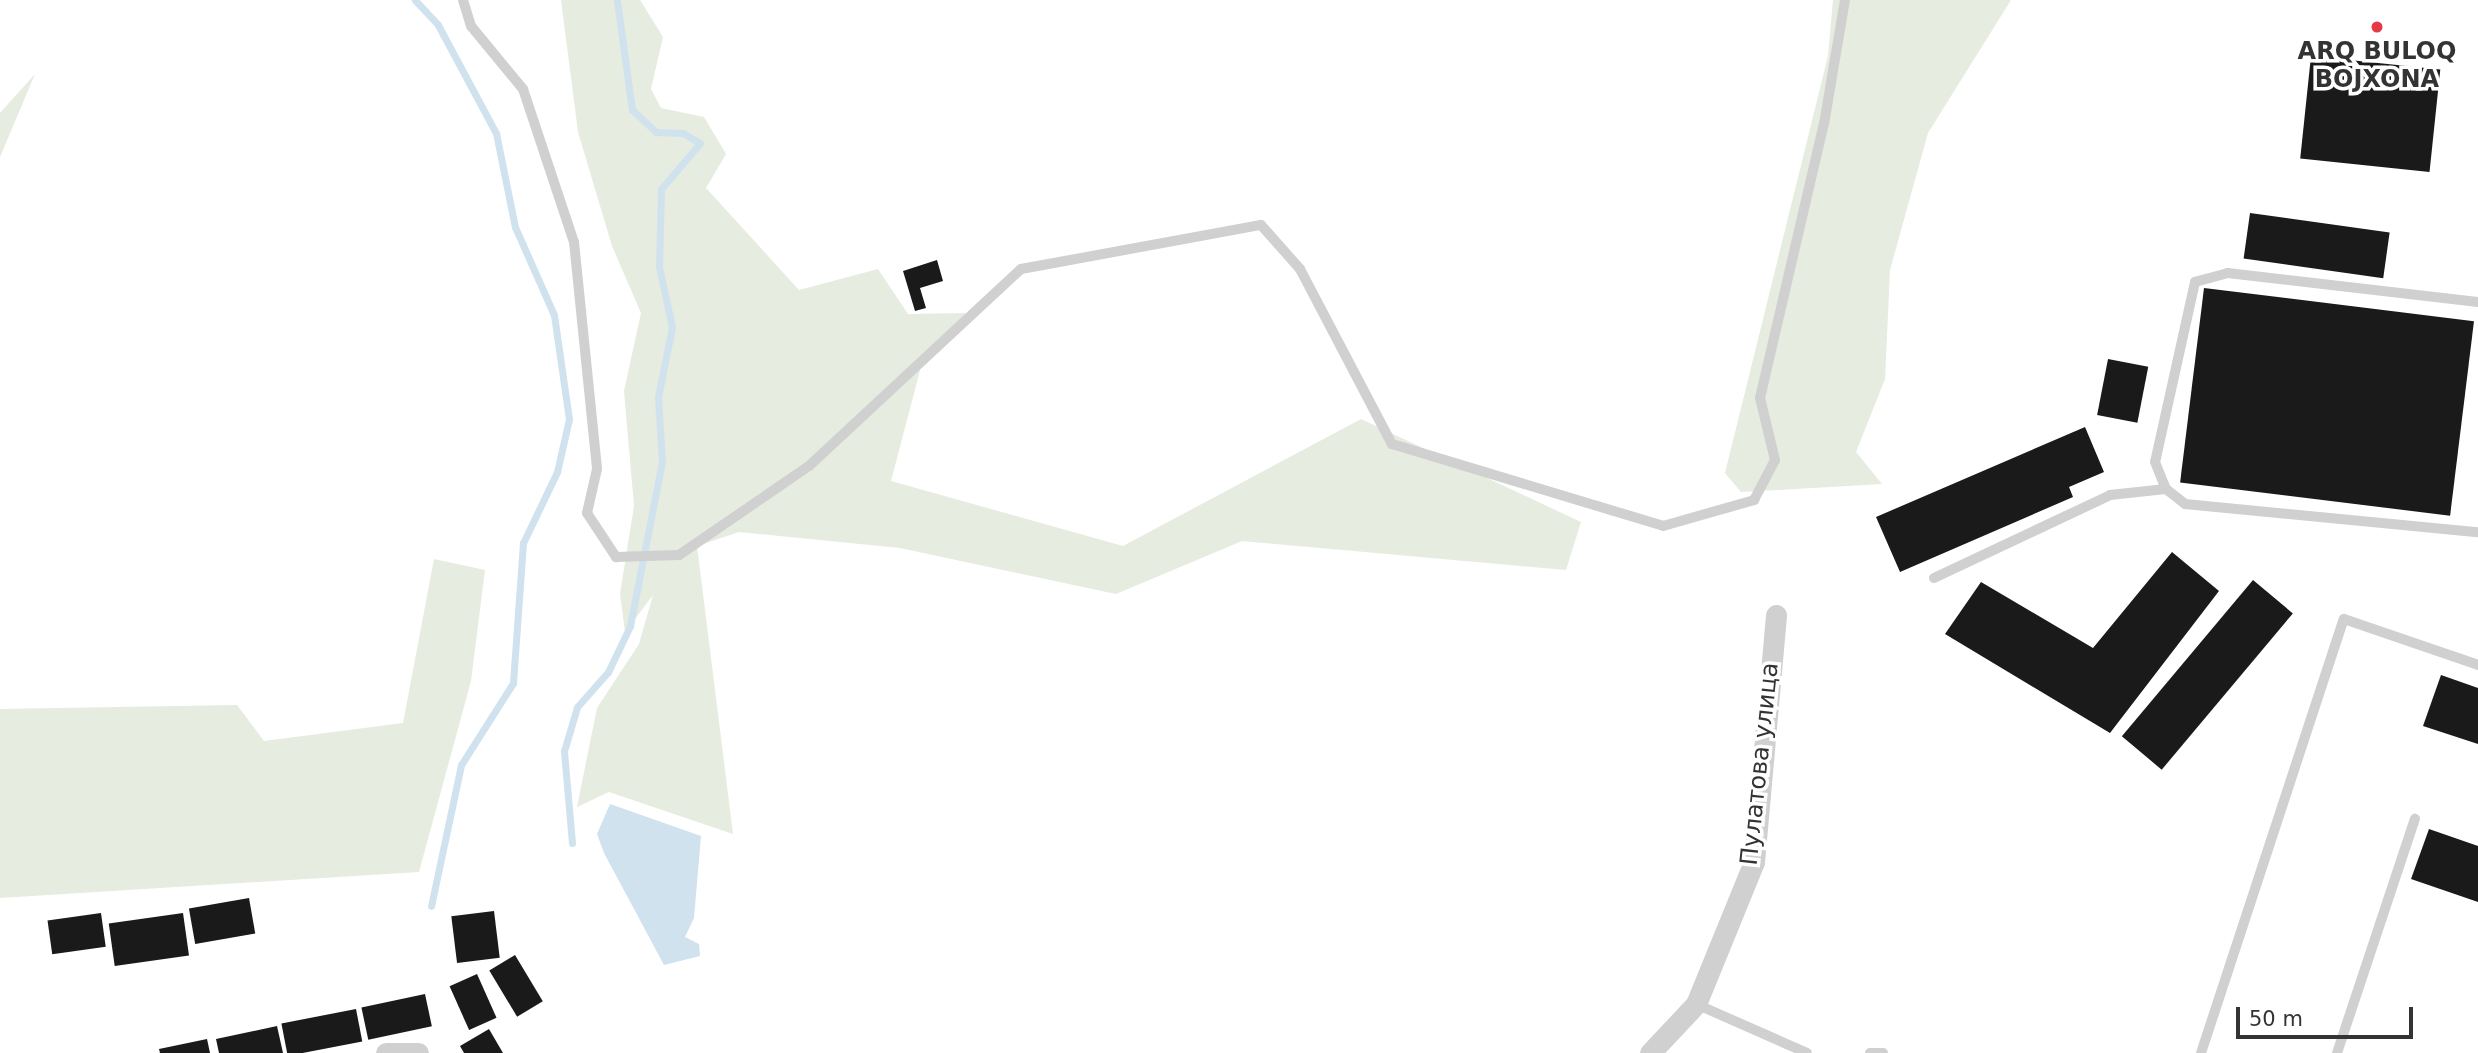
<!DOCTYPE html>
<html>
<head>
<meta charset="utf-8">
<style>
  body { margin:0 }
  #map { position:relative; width:2478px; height:1053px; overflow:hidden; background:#fff; font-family:"DejaVu Sans",sans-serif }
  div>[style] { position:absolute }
  .green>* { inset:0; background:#e6ecdf }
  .water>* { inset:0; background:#cfe2ee }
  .stream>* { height:7px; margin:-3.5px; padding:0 3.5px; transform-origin:3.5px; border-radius:3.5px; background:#cfe2ee }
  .building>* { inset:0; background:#1a1a1a; transform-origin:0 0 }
  .service>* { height:10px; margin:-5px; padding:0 5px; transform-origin:5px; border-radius:5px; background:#d0d0d0 }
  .minor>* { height:21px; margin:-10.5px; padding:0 10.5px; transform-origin:10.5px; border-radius:10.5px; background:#d0d0d0 }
  .dots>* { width:19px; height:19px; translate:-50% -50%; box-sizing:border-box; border:4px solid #fff; border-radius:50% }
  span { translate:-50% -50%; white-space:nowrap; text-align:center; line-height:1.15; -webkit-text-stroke:7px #fff; paint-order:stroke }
  .poi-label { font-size:24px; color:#333; font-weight:700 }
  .street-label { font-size:24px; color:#333 }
  .scale { position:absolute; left:2236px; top:1007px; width:177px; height:32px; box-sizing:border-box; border:4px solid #333; border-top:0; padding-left:9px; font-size:21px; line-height:24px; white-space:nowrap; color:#333; -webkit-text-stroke:5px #fff; paint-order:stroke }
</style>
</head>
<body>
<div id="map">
  <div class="green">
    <div style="clip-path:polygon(561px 0,640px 0,663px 37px,651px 89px,661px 108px,704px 117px,726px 154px,706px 188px,799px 290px,878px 269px,908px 314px,966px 313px,923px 359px,891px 481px,1123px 546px,1361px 419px,1581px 522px,1566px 570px,1242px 541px,1116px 594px,900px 548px,739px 532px,697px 546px,733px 834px,609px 792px,577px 807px,597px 708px,639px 644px,653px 595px,625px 632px,620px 594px,634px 506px,624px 391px,641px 313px,612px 246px,578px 132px)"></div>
    <div style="clip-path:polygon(1833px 0,2011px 0,1928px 133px,1890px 270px,1885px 379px,1856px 452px,1882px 484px,1741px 492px,1725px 473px,1828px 56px)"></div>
    <div style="clip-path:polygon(35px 74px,0 157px,0 113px)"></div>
    <div style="clip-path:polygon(434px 559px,485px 570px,471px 681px,419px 872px,0 898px,0 709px,237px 705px,264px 741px,403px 723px)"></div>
  </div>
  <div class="water">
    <div style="clip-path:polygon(610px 804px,701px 836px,694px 918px,685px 937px,699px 944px,700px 956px,664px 965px,604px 853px,597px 834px)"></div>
  </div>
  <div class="stream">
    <div style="left:415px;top:0;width:34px;rotate:47deg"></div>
    <div style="left:438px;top:25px;width:123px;rotate:61.8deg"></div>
    <div style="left:496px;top:133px;width:96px;rotate:78.6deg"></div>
    <div style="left:515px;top:227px;width:96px;rotate:66.1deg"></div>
    <div style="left:554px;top:315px;width:105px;rotate:81.8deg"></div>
    <div style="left:569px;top:419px;width:54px;rotate:102.8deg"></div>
    <div style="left:557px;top:472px;width:79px;rotate:115.6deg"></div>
    <div style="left:523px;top:543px;width:140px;rotate:94.1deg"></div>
    <div style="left:513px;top:683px;width:97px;rotate:122.4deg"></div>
    <div style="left:461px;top:765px;width:144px;rotate:102deg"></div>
    <div style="left:572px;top:843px;width:92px;rotate:-95deg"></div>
    <div style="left:564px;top:751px;width:46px;rotate:-73.5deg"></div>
    <div style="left:577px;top:707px;width:47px;rotate:-48.5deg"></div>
    <div style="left:608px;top:672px;width:51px;rotate:-64.4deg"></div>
    <div style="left:630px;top:626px;width:167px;rotate:-79deg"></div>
    <div style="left:662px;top:462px;width:65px;rotate:-93.5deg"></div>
    <div style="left:658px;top:397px;width:71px;rotate:-78.7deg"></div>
    <div style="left:672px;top:327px;width:61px;rotate:-102.2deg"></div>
    <div style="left:659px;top:267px;width:78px;rotate:-88.5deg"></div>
    <div style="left:661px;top:189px;width:60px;rotate:-49.7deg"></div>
    <div style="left:700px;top:143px;width:20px;rotate:-150deg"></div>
    <div style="left:683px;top:133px;width:27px;rotate:-178deg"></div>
    <div style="left:656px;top:132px;width:33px;rotate:-137deg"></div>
    <div style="left:632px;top:110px;width:111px;rotate:-97.8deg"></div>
  </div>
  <div class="building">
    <div style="left:2311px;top:56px;width:130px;height:103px;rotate:6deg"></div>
    <div style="left:2250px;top:213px;width:141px;height:46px;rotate:8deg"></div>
    <div style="clip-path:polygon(937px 260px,943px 281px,920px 288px,926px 308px,915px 311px,903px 271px)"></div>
    <div style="left:2204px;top:288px;width:272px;height:196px;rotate:7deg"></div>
    <div style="left:2108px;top:359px;width:41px;height:57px;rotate:11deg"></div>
    <div style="clip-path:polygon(2085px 427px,2104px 472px,2069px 487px,2073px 497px,1900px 572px,1876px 517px)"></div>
    <div style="clip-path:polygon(2172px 552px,2219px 591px,2110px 733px,1945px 634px,1981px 582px,2093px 648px)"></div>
    <div style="left:2253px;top:580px;width:52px;height:204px;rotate:40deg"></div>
    <div style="clip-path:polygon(2441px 675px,2478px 688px,2478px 744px,2423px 726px)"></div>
    <div style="clip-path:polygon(2429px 829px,2478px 846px,2478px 902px,2411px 879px)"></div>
    <div style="left:249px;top:898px;width:36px;height:61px;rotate:80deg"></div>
    <div style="left:494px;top:911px;width:47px;height:43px;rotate:83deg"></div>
    <div style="left:101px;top:913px;width:34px;height:54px;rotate:82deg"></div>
    <div style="left:183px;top:913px;width:43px;height:75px;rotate:82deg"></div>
    <div style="left:515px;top:955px;width:54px;height:30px;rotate:59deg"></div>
    <div style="left:477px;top:974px;width:48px;height:30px;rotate:66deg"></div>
    <div style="left:425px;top:994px;width:33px;height:65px;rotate:78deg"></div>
    <div style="left:356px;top:1009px;width:33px;height:76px;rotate:79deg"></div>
    <div style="clip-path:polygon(277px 1026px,283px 1053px,219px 1053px,216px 1039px)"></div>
    <div style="clip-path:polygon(489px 1029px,503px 1053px,464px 1053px,460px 1046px)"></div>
    <div style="clip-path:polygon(207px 1039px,210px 1053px,160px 1053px,159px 1049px)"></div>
  </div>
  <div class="service">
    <div style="left:463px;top:0;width:27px;rotate:73deg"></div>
    <div style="left:471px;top:26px;width:82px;rotate:50.5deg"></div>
    <div style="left:523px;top:89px;width:161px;rotate:71.6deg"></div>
    <div style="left:574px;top:242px;width:228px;rotate:84.2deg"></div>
    <div style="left:597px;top:469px;width:45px;rotate:102.8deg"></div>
    <div style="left:587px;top:513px;width:53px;rotate:56.6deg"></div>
    <div style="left:616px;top:557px;width:63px;rotate:-1.8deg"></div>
    <div style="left:679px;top:555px;width:158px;rotate:-34.4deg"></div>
    <div style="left:809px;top:466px;width:289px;rotate:-42.9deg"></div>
    <div style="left:1021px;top:269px;width:244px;rotate:-10.4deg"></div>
    <div style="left:1261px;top:225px;width:59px;rotate:48.4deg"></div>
    <div style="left:1300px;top:269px;width:198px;rotate:62.3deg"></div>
    <div style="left:1392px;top:444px;width:283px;rotate:16.8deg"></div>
    <div style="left:1663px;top:526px;width:95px;rotate:-15.9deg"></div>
    <div style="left:1754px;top:500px;width:45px;rotate:-62.3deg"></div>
    <div style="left:1775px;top:460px;width:64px;rotate:-103.6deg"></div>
    <div style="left:1760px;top:398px;width:281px;rotate:-76.9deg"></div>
    <div style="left:1824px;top:124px;width:126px;rotate:-80.4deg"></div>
    <div style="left:2478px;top:302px;width:252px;rotate:-173.4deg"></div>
    <div style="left:2228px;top:273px;width:34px;rotate:165deg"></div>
    <div style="left:2195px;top:282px;width:184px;rotate:102.5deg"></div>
    <div style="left:2155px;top:462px;width:29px;rotate:68deg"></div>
    <div style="left:2166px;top:489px;width:24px;rotate:38deg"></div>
    <div style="left:2185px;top:504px;width:294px;rotate:5.5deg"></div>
    <div style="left:1934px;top:578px;width:195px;rotate:-25.2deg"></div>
    <div style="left:2110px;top:495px;width:56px;rotate:-6.1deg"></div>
    <div style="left:1696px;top:1004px;width:121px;rotate:23.8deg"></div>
    <div style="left:1870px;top:1053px;width:13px"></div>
    <div style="left:2201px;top:1053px;width:457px;rotate:-71.8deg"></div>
    <div style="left:2344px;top:619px;width:142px;rotate:18.9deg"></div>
    <div style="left:2337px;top:1053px;width:247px;rotate:-71.6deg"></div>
  </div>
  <div class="minor">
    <div style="left:386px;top:1053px;width:32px"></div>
    <div style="left:1650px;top:1053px;width:67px;rotate:-46.8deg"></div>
    <div style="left:1696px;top:1004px;width:153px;rotate:-67.8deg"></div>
    <div style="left:1754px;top:862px;width:248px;rotate:-84.9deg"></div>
  </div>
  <div class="dots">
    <div style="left:2377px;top:27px;background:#e63946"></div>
  </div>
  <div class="poi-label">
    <span style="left:2377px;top:66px">ARQ BULOQ<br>BOJXONA</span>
  </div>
  <div class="street-label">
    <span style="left:1760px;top:764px;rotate:-84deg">Пулатова улица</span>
  </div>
  <div class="scale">50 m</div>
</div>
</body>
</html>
